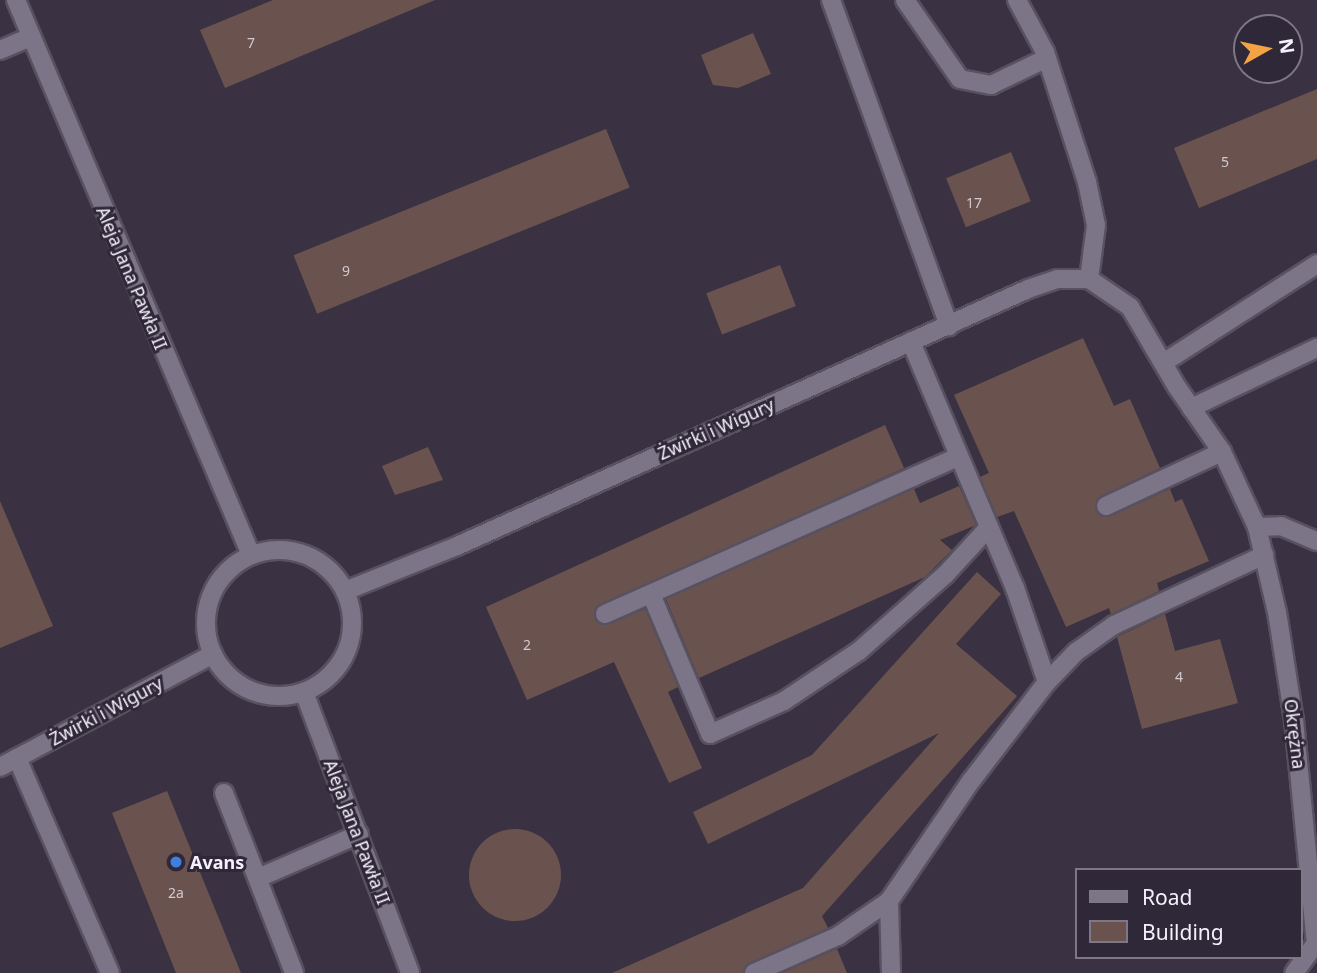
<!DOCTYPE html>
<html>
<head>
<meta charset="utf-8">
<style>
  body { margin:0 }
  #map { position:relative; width:1317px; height:973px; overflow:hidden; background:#3a3243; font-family:"Noto Sans",sans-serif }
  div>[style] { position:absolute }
  .building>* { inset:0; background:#6a534e; transform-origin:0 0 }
  .round { border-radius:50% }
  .roads { filter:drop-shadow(2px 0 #585160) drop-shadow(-2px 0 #585160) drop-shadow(0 2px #585160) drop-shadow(0 -2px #585160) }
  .minor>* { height:18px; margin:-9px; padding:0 9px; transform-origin:9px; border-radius:9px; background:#7c7487 }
  .minor>.ring { margin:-9px; padding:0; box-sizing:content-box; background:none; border:18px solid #7c7487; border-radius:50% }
  .dots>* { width:19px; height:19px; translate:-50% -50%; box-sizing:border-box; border:4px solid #2f2838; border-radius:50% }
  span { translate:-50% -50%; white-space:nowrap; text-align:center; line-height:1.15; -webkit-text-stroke:6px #2f2838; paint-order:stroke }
  .number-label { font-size:14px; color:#d2c9d0 }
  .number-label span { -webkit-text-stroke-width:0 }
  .street-label { font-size:18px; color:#f5f0fb }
  .poi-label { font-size:18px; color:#f5f0fb; font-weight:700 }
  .left { translate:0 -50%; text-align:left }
  .legend { position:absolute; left:1075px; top:868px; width:228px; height:91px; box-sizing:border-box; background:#2f2838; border:2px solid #7e7886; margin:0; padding:9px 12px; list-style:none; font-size:21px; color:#f5f0fb }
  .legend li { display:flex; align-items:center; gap:14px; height:35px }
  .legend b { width:35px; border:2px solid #7e7886 }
  .north { position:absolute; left:1233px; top:14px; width:70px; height:70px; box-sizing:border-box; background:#2f2838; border:2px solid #7e7886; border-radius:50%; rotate:81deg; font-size:19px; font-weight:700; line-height:28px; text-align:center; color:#f5f0fb }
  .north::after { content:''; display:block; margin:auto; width:24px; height:32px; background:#f4a344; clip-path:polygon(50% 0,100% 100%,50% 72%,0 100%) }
</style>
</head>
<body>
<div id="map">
  <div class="building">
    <div style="clip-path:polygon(273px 0,435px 0,225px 88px,200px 30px)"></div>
    <div style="clip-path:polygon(753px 33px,771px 74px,738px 88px,713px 85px,701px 55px)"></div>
    <div style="clip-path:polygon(1317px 89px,1317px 159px,1199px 208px,1174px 148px)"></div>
    <div style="left:606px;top:129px;width:63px;height:337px;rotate:68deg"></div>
    <div style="left:1011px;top:152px;width:53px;height:70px;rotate:68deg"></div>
    <div style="left:780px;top:265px;width:44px;height:79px;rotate:69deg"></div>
    <div style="clip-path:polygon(1083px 338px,1114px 406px,1130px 399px,1160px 468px,1101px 496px,1096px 511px,1111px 516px,1170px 489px,1175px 502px,1182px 499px,1209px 561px,1157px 583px,1159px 591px,1111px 614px,1109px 608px,1066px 627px,1014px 511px,997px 517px,980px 477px,989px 473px,954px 395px)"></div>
    <div style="clip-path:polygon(885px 425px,904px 468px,595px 608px,595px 619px,605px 625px,645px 609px,678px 687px,668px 692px,702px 768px,669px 783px,614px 662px,527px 700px,486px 607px)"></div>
    <div style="clip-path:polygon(428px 447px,443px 480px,395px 495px,382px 466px)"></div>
    <div style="clip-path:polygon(959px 486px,976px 525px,940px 540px,952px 550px,925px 577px,699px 678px,666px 599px,914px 489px,920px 503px)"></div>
    <div style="clip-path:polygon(0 501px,53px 626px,0 648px)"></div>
    <div style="clip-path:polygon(977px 572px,1001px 594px,956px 644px,1017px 696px,822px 916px,828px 928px,749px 963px,743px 973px,612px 973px,803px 888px,939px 733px,708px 844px,693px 812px,812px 755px)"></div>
    <div style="clip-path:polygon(1165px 614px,1175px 651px,1220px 639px,1238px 703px,1142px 729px,1117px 637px)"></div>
    <div style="clip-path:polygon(167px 791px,241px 973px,176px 973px,112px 813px)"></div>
    <div class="round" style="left:469px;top:829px;width:92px;height:92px"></div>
    <div style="clip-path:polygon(837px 949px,847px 973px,782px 973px)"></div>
  </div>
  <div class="roads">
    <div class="minor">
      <div style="left:16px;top:0;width:603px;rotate:67.05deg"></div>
      <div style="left:831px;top:0;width:347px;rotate:70.1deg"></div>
      <div style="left:905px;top:0;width:96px;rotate:55.2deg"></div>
      <div style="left:960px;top:79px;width:32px;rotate:11deg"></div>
      <div style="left:991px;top:85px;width:62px;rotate:-25.7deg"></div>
      <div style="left:1017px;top:0;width:59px;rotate:61.7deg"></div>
      <div style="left:1045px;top:52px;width:137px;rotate:72.1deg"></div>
      <div style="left:1087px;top:182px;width:44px;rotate:78.2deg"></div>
      <div style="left:1096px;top:225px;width:54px;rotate:97.4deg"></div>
      <div style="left:1089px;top:279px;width:50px;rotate:34.3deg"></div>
      <div style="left:1130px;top:307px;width:93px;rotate:59.6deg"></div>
      <div style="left:1177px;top:387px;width:79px;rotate:55.3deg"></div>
      <div style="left:1222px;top:452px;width:83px;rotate:65deg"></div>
      <div style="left:1257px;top:527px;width:24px;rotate:-2deg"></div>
      <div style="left:1281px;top:526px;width:39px;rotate:23deg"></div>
      <div style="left:0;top:50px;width:34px;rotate:-23deg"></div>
      <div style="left:911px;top:342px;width:267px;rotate:67.1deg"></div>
      <div style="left:1015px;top:588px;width:99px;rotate:71.2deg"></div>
      <div style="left:1163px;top:363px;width:183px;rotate:-32.7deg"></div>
      <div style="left:1191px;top:408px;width:140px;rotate:-25.5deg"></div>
      <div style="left:1106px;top:506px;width:128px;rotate:-25deg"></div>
      <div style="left:1257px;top:527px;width:87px;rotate:76.8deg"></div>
      <div style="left:1277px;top:612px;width:109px;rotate:81.1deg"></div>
      <div style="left:1294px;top:720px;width:224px;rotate:84.4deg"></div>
      <div style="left:1316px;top:943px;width:37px;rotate:126deg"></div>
      <div class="ring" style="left:206px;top:550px;width:128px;height:128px"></div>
      <div style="left:345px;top:591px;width:121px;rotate:-21.9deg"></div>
      <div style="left:457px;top:546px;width:626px;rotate:-24.23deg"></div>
      <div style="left:1028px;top:289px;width:31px;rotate:-19deg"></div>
      <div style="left:1057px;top:279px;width:32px"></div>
      <div style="left:651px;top:594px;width:152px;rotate:67.1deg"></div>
      <div style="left:710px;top:734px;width:81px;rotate:-24deg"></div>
      <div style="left:784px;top:701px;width:90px;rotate:-33.7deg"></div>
      <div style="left:859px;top:651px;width:115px;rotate:-41.5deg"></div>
      <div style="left:945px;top:575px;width:65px;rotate:-47.5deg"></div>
      <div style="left:605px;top:614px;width:385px;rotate:-24deg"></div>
      <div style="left:304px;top:692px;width:300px;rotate:69.3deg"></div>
      <div style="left:17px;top:758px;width:234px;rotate:66.6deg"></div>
      <div style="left:0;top:767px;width:241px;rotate:-27.9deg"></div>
      <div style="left:224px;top:793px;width:193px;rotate:68.7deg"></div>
      <div style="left:258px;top:878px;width:110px;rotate:-23.5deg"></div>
      <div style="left:889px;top:901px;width:72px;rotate:88.4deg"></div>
      <div style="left:754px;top:973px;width:92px;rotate:-23.8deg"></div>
      <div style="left:838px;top:936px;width:62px;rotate:-34.5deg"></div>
      <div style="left:889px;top:901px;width:145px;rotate:-55.7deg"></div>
      <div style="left:971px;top:781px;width:125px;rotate:-52.5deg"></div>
      <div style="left:1047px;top:682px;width:42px;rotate:-46deg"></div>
      <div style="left:1076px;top:652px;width:47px;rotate:-35.4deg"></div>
      <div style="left:1114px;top:625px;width:166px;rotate:-25deg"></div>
    </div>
  </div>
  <div class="dots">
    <div style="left:176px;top:862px;background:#3f7fe0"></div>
  </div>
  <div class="number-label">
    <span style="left:251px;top:43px">7</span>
    <span style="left:1225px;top:162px">5</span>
    <span style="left:974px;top:203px">17</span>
    <span style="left:346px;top:271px">9</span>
    <span style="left:527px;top:645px">2</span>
    <span style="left:1179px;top:677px">4</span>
    <span style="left:176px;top:893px">2a</span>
  </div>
  <div class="street-label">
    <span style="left:132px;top:278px;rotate:67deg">Aleja Jana Pawła II</span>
    <span style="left:716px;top:429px;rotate:-24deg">Żwirki i Wigury</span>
    <span style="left:106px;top:711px;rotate:-28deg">Żwirki i Wigury</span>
    <span style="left:1295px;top:734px;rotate:83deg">Okrężna</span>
    <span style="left:357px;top:832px;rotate:69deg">Aleja Jana Pawła II</span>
  </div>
  <div class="poi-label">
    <span class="left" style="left:190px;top:862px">Avans</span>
  </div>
  <ul class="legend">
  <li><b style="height:9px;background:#7c7487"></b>Road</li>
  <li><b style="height:19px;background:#6a534e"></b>Building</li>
  </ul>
  <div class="north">N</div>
</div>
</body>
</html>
